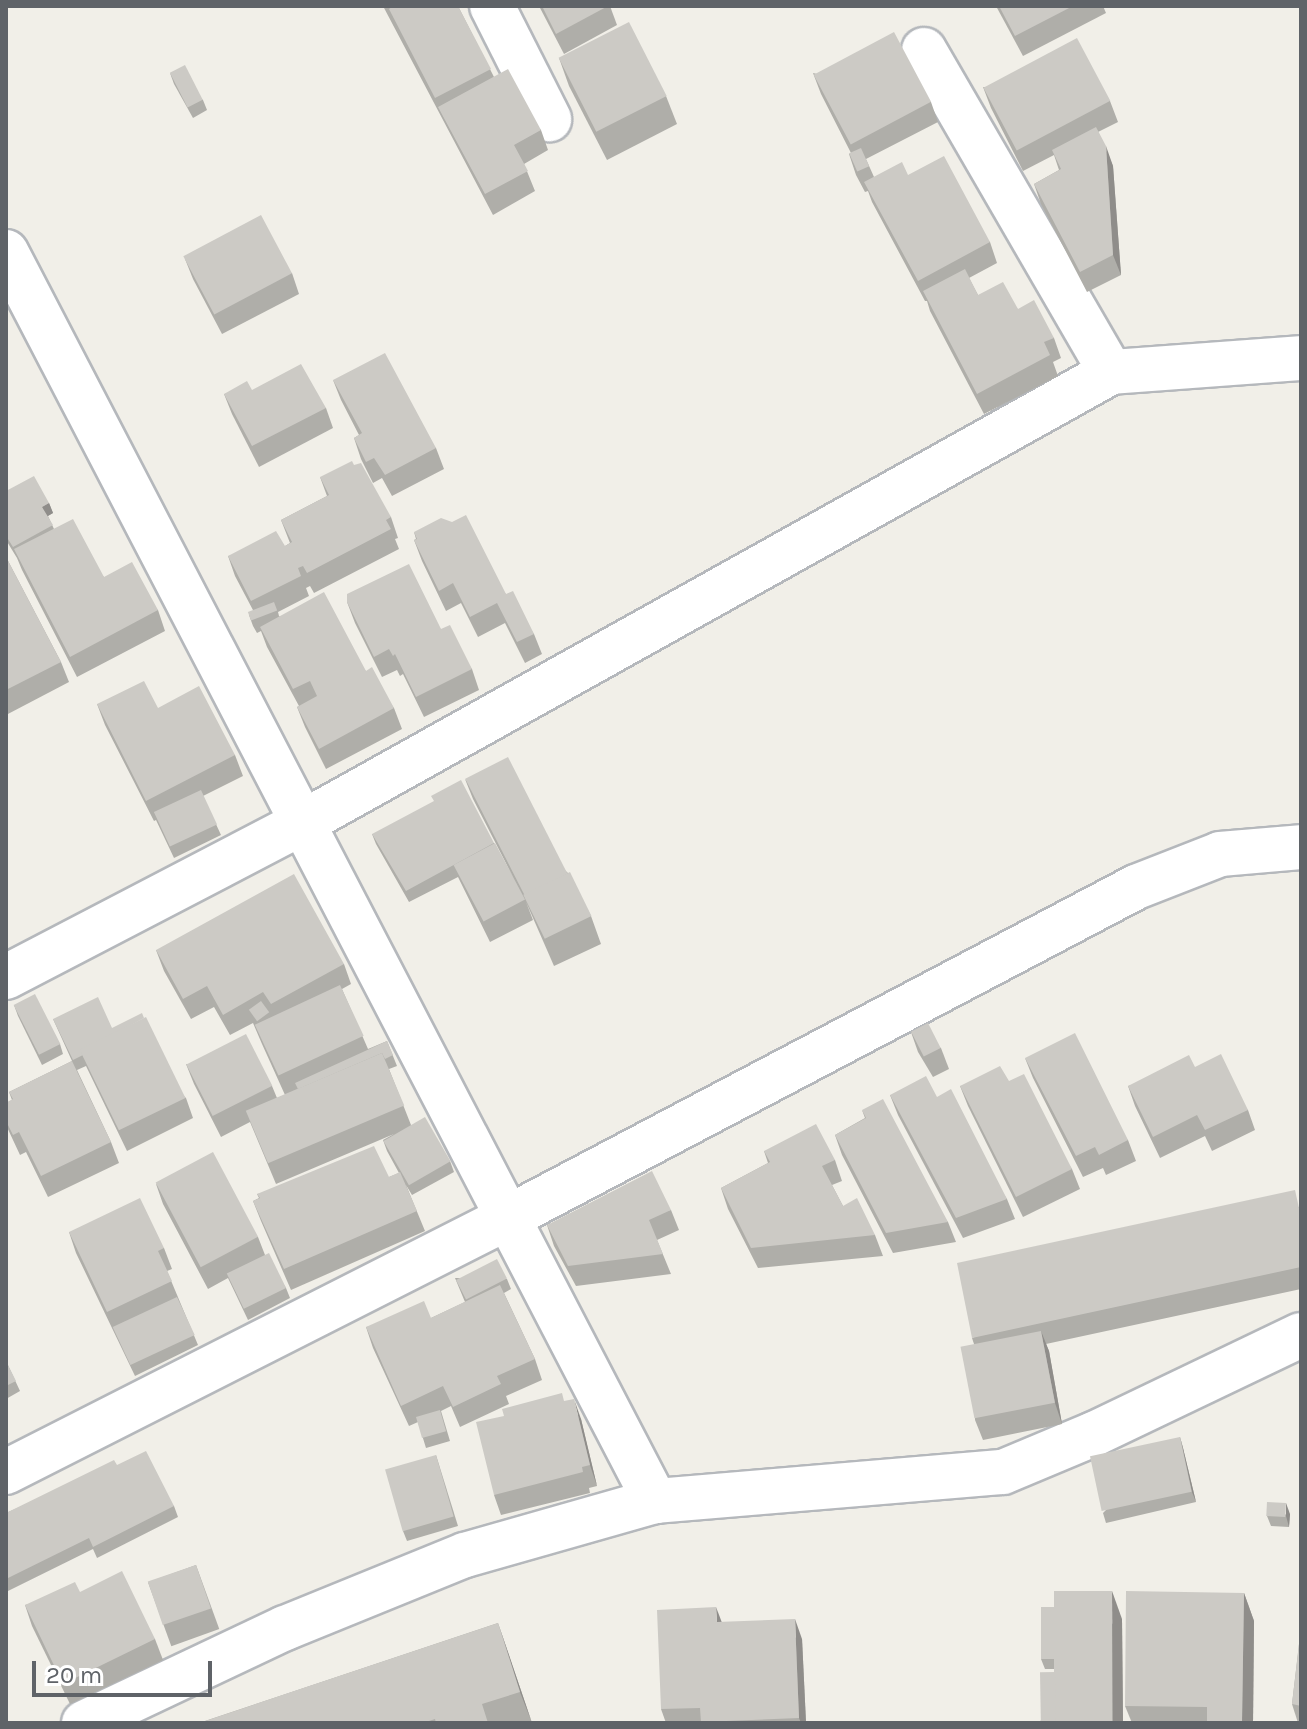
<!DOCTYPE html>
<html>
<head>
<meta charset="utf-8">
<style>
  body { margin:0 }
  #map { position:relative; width:1307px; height:1729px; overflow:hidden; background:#f1efe8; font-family:Karla,sans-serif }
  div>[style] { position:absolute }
  .roads { filter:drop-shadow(2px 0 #b5b8bc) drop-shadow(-2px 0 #b5b8bc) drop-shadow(0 2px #b5b8bc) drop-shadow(0 -2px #b5b8bc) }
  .minor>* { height:44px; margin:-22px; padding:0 22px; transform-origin:22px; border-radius:22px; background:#fff }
  .wall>* { inset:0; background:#afaea9; transform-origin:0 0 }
  .shaded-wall>* { inset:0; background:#8f8d8a }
  .building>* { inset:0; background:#cccac5; transform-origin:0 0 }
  span { translate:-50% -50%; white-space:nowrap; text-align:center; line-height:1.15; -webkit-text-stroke:6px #fff; paint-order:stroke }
  .frame { position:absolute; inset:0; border:8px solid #5f6368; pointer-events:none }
  .scale { position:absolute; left:32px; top:1661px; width:180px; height:36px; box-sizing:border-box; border:4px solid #5f6368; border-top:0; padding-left:10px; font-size:24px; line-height:28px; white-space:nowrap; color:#5f6368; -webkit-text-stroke:6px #fff; paint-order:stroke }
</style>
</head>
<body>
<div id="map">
  <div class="roads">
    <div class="minor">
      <div style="left:492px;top:6px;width:127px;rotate:63.2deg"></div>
      <div style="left:924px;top:50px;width:372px;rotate:59.9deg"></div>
      <div style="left:6px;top:252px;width:1408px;rotate:62.54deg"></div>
      <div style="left:6px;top:977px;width:336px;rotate:-27.5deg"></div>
      <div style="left:304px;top:822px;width:924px;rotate:-29.14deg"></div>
      <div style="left:1111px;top:372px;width:191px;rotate:-4.2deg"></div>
      <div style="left:6px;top:1472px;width:562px;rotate:-26.88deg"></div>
      <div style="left:507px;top:1218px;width:711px;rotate:-27.75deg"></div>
      <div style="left:1136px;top:887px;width:90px;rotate:-21.4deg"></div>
      <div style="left:1220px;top:854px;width:81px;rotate:-4.9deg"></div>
      <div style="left:84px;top:1723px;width:222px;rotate:-25.3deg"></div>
      <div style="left:285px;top:1628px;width:194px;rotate:-22.1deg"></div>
      <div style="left:465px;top:1555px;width:198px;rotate:-15.9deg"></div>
      <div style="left:655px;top:1501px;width:349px;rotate:-4.8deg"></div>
      <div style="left:1003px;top:1472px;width:99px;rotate:-22.7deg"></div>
      <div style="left:1094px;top:1434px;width:229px;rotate:-25.6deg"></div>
    </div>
  </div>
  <div class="wall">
    <div style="clip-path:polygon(383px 6px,458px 6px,494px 77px,541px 130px,548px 150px,524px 164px,535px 191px,493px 215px)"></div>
    <div style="clip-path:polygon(539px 6px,610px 6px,617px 25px,564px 54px)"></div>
    <div style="clip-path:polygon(996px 6px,1103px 6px,1106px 13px,1023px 56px)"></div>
    <div style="clip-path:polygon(559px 58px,666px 96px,677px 124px,607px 160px,569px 86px)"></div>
    <div style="clip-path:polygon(170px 73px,203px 100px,207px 110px,193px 118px,174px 84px)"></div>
    <div style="clip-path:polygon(813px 73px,931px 102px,938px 122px,866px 159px,874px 177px,908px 175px,990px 242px,997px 263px,969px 278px,978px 295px,1018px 309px,1054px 338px,1061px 358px,1053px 362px,1058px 376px,984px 414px,930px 311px,927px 301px,925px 301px,872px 202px,868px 191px,865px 192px,856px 175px,849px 154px,851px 153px,821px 94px)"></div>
    <div style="clip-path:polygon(983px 87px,1110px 101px,1118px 122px,1098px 132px,1113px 166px,1121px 275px,1087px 292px,1041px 204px,1034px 184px,1059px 170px,1054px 155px,1023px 171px,991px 108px)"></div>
    <div style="clip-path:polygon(185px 259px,292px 273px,299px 294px,222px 334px,193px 279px)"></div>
    <div style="clip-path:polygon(333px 380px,436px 448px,444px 469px,392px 496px,382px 478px,373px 483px,361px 459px,354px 438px,359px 435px,341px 400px)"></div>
    <div style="clip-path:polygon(252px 390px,326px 408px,333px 428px,259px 467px,232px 414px,224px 394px)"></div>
    <div style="clip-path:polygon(320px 477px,391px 517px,398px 538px,395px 539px,399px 549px,314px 593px,310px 586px,306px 588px,309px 596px,278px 612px,279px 616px,366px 671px,394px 708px,402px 729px,326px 769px,305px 727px,297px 707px,299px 706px,267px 647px,261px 631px,257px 633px,253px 626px,249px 615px,254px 612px,235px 576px,228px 556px,285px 546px,290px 543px,281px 520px,327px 496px)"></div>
    <div style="clip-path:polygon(6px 491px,49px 503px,53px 513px,48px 516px,54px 529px,104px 577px,158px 610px,165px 631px,77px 677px,22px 570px,17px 558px,6px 540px)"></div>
    <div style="clip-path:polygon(414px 532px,506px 594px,534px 634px,542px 654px,525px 663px,505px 623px,478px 637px,461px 603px,446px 611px,422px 561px,414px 540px,416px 539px)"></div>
    <div style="clip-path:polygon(6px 557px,61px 662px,69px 682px,6px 715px)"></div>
    <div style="clip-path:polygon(347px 602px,441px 629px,472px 669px,479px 690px,424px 717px,403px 674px,400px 676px,397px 670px,382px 677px,355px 623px)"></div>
    <div style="clip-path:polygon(97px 704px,158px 708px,235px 755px,243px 776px,203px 796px,221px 835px,174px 858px,156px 820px,154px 821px,105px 725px)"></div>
    <div style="clip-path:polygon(465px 779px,568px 873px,591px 916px,601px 944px,554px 966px,526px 902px,533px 920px,490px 942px,458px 877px,409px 902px,376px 844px,372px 834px,494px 843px,513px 877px,473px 799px)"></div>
    <div style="clip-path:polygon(156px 950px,344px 964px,351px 984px,342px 989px,368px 1049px,387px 1041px,397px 1066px,389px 1069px,411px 1125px,450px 1161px,454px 1172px,412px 1195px,406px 1185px,425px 1231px,291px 1290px,261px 1221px,253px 1201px,259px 1198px,257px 1194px,389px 1177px,399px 1173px,387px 1151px,383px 1140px,394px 1134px,276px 1184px,250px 1122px,221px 1137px,194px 1084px,186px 1064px,272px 1086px,277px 1098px,285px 1095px,262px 1044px,253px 1023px,230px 1035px,214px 1007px,191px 1019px,164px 971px)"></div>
    <div style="clip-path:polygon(14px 1005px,60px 1044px,63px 1054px,42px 1065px,18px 1016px)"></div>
    <div style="clip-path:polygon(53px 1019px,112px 1028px,186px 1098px,193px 1118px,127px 1151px,86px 1066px,77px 1070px,111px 1142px,119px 1163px,48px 1197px,26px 1152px,20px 1155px,6px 1125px,6px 1103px,12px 1100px,9px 1092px,72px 1061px)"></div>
    <div style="clip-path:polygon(911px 1032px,941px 1048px,949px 1069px,933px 1077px,918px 1052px)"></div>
    <div style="clip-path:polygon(1025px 1058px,1128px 1140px,1136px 1161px,1106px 1175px,1103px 1168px,1083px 1177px,1033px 1078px)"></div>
    <div style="clip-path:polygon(1195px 1067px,1248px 1110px,1255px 1130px,1212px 1151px,1205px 1136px,1160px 1158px,1135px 1106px,1128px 1086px)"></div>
    <div style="clip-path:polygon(1009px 1081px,1072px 1169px,1080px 1189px,1023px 1217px,968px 1106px,960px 1086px)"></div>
    <div style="clip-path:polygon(890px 1095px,937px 1097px,1007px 1199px,1015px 1219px,963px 1238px,898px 1115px)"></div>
    <div style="clip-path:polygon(862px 1110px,948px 1222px,956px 1242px,893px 1253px,842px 1155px,835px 1135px,865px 1118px)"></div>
    <div style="clip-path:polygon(764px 1151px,835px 1160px,842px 1181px,832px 1185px,843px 1206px,875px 1235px,883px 1256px,758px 1268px,728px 1209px,721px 1188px,768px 1163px)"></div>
    <div style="clip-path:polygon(156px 1184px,258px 1237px,265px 1255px,286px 1288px,290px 1298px,248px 1320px,228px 1278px,208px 1289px,163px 1204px)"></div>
    <div style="clip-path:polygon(1301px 1206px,1301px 1289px,1046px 1344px,1049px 1351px,1062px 1424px,983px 1440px,975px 1420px,974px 1344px,972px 1338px)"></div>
    <div style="clip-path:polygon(671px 1210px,679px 1230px,657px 1240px,671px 1274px,576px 1286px,554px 1246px,547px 1225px)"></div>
    <div style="clip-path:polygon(69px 1232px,164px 1248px,172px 1269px,167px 1271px,198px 1345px,135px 1376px,76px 1253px)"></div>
    <div style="clip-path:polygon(455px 1278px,507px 1279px,511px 1289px,504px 1293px,535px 1359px,542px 1380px,506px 1396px,509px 1404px,460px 1427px,451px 1406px,441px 1411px,450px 1441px,426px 1448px,418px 1422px,409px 1426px,373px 1348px,366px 1327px,431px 1318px,465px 1302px)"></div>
    <div style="clip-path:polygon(6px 1361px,20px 1391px,6px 1399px)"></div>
    <div style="clip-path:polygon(565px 1401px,581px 1419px,597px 1486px,589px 1488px,590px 1493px,501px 1515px,494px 1495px)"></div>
    <div style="clip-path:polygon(1180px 1437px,1183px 1448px,1196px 1502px,1106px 1523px,1103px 1513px)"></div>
    <div style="clip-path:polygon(436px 1455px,458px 1526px,407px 1541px,403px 1531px)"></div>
    <div style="clip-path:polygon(117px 1465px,174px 1506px,178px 1517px,97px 1558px,93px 1549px,8px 1591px,6px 1586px,6px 1513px)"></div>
    <div style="clip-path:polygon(1290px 1514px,1289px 1527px,1271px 1526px,1267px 1516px)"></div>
    <div style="left:196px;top:1565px;width:68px;height:51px;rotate:70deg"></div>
    <div style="clip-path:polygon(80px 1592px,155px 1639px,163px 1660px,70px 1704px,32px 1626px,25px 1605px)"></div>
    <div style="clip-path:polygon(1244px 1593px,1254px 1621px,1253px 1723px,1132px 1723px,1125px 1706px)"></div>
    <div style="clip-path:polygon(1122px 1619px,1123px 1723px,1040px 1723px,1055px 1672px,1055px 1669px,1045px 1669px,1041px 1659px)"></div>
    <div style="clip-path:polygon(722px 1622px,802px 1639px,806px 1723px,666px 1723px,661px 1709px)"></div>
    <div style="clip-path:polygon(498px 1623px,532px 1723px,199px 1723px)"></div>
    <div style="clip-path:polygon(1301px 1627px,1301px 1723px,1298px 1723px,1292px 1704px)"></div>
  </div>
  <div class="shaded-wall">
    <div style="clip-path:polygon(1106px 146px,1113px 166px,1121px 275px,1113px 255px)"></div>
    <div style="clip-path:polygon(49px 503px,53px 513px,46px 517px,42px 507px)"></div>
    <div style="clip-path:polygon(1041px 1331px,1049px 1351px,1062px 1424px,1055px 1403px)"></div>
    <div style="clip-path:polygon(574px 1399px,581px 1419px,597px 1486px,590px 1465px)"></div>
    <div style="clip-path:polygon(1180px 1437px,1183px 1448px,1196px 1502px,1192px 1492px)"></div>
    <div style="clip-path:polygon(1286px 1503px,1290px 1514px,1289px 1527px,1286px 1516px)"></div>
    <div style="clip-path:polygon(1112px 1591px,1122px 1619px,1123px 1723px,1113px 1723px)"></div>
    <div style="clip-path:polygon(1244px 1593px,1254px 1621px,1253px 1723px,1242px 1723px)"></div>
    <div style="clip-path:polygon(716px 1607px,724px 1628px,717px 1622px)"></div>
    <div style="clip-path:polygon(795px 1619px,802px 1639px,806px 1723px,801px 1723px,799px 1718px)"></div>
    <div style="clip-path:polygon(498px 1623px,510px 1658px,532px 1723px,520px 1692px)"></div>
  </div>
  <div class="building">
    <div style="clip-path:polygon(393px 6px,458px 6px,491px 69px,435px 98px,389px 9px)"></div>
    <div style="clip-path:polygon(542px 6px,608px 6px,556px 34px)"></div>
    <div style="clip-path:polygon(999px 6px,1073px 6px,1015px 36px)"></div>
    <div style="left:629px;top:22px;width:83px;height:79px;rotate:63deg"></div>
    <div style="left:894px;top:32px;width:79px;height:91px;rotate:62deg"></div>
    <div style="left:1077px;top:38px;width:71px;height:106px;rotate:62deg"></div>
    <div style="left:185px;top:65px;width:39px;height:17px;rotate:63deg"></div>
    <div style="clip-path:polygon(508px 69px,541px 130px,514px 145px,528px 171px,485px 194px,438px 107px)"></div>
    <div style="clip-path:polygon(1096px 127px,1106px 146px,1113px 255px,1080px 272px,1034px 184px,1061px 169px,1052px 150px)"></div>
    <div style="left:861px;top:148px;width:20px;height:13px;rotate:66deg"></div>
    <div style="clip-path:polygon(944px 156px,990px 242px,918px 281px,864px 182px,902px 162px,908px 175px)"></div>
    <div style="left:261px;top:215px;width:66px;height:88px;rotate:62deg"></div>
    <div style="clip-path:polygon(965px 269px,978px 295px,1003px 282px,1018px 309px,1034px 300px,1054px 338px,1044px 342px,1050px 355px,977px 394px,923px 291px)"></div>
    <div style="clip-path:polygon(385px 353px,436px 448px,385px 475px,374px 458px,366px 462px,354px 438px,362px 433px,333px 380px)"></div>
    <div style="clip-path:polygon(301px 364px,326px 408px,252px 446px,224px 394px,247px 381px,252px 390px)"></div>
    <div style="clip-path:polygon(352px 461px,354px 465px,361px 463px,391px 517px,386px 520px,391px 529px,307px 573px,303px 566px,298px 568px,301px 576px,251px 601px,228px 556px,276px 531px,285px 546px,292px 542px,281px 520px,329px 495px,320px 477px)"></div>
    <div style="clip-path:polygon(34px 476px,49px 503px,42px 507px,53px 525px,13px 547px,6px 536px,6px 491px)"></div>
    <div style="clip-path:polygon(466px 515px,506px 594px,513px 591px,534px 634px,517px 642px,497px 603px,470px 617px,453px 583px,439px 591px,414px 540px,417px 539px,414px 532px,441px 518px,452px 522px)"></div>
    <div style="clip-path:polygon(73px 519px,104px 577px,132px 562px,158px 610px,70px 657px,14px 549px)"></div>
    <div style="clip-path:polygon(6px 557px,61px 662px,6px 690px)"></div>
    <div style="clip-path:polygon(409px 564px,441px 629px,450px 625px,472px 669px,416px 697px,395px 654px,393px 656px,389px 649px,374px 657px,347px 602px,347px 594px)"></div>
    <div style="clip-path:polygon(324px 592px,366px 671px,372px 667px,394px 708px,319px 749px,297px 707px,317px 696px,310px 681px,293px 689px,260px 627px)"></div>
    <div style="left:274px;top:602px;width:9px;height:28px;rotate:69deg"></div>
    <div style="clip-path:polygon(144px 681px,158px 708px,199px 686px,235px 755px,146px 801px,97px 704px)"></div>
    <div style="left:508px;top:757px;width:131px;height:48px;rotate:63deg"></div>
    <div style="clip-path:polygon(461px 780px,494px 843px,406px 891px,372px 834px,434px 801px,431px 796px)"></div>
    <div style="left:201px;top:790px;width:38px;height:52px;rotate:65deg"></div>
    <div style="left:495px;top:843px;width:64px;height:47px;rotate:62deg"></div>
    <div style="left:570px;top:872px;width:49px;height:52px;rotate:64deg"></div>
    <div style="clip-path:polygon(294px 874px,344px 964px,271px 1004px,263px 992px,223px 1015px,207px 986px,183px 999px,156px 950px)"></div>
    <div style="left:340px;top:985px;width:56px;height:94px;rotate:65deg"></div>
    <div style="left:35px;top:994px;width:56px;height:24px;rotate:63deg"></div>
    <div style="clip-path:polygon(98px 997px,112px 1028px,142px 1013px,144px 1018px,81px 1052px,83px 1055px,73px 1060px,53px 1019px)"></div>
    <div style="left:261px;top:1001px;width:14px;height:15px;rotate:54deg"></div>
    <div style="left:146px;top:1017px;width:90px;height:74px;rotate:64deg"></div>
    <div style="left:928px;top:1023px;width:28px;height:19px;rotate:63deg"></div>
    <div style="clip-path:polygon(1075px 1033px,1128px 1140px,1099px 1155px,1095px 1147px,1076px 1156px,1025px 1058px)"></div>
    <div style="left:246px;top:1034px;width:58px;height:67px;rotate:63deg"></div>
    <div style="clip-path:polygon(387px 1041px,393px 1055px,385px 1059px,382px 1053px,298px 1089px,295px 1083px)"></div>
    <div style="left:382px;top:1053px;width:57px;height:148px;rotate:67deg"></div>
    <div style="clip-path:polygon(1221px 1054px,1248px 1110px,1205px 1130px,1197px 1115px,1153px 1137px,1128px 1086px,1189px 1055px,1195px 1067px)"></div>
    <div style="clip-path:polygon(72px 1061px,111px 1142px,41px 1176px,19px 1132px,13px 1135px,6px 1121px,6px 1103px,13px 1099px,9px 1092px)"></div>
    <div style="clip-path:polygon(1000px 1066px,1009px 1081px,1024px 1074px,1072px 1169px,1016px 1197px,960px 1086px)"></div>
    <div style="clip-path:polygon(926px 1076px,937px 1097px,951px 1089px,1007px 1199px,956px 1218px,890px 1095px)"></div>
    <div style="clip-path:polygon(883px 1099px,948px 1222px,886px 1233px,835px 1135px,866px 1118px,862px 1110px)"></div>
    <div style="left:425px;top:1117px;width:51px;height:48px;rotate:60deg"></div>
    <div style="clip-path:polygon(816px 1124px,835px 1160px,822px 1166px,843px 1206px,857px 1198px,875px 1235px,751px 1248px,721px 1188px,770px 1162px,764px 1151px)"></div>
    <div style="clip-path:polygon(374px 1146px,389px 1177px,400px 1172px,417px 1211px,284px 1269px,253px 1201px,260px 1198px,257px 1194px)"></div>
    <div style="left:213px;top:1152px;width:96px;height:65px;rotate:62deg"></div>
    <div style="clip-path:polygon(652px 1171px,671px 1210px,649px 1220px,663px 1254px,568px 1266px,547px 1225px)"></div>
    <div style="clip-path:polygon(1295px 1190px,1301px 1217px,1301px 1267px,972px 1338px,957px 1263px)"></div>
    <div style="clip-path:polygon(140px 1198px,164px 1248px,158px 1251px,172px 1281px,107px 1312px,69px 1232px)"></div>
    <div style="left:269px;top:1253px;width:39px;height:47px;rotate:64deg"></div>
    <div style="left:497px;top:1259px;width:22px;height:46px;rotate:63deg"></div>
    <div style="clip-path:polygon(500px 1285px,535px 1359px,497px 1376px,501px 1384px,453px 1407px,443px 1386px,401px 1406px,366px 1327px,424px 1301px,431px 1318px)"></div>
    <div style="left:177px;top:1297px;width:42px;height:71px;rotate:65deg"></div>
    <div style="left:1041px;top:1331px;width:73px;height:82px;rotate:79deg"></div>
    <div style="clip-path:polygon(6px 1361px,16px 1381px,6px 1386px)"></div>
    <div style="clip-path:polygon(562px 1393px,564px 1401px,574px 1399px,590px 1465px,582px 1467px,583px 1472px,494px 1495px,476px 1422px,504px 1416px,502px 1409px)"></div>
    <div style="left:440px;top:1410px;width:22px;height:25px;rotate:74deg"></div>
    <div style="left:1180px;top:1437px;width:56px;height:92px;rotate:78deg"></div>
    <div style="clip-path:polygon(146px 1451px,174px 1506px,93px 1547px,89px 1538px,6px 1579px,6px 1513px,114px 1460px,117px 1465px)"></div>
    <div style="left:436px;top:1455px;width:64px;height:53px;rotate:74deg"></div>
    <div style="left:1267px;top:1502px;width:19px;height:14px;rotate:3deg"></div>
    <div style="left:196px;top:1565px;width:46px;height:51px;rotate:71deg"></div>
    <div style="clip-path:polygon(122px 1571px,155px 1639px,63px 1684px,25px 1605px,75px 1582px,80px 1592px)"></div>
    <div style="left:1112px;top:1591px;width:132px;height:58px;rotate:90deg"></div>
    <div style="clip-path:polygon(1126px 1591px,1244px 1593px,1242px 1723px,1207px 1723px,1207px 1707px,1125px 1706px)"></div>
    <div style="clip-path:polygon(716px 1607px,717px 1622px,795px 1619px,799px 1718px,726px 1721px,726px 1723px,701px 1723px,700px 1708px,661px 1709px,657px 1610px)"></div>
    <div style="left:1041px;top:1607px;width:14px;height:52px"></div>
    <div style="clip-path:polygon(498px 1623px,520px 1692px,482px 1704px,488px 1723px,436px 1723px,435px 1719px,423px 1723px,199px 1723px)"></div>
    <div style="clip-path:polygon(1301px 1627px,1301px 1706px,1292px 1704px)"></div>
    <div style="left:1055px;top:1672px;width:51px;height:15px;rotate:89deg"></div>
  </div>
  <div class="frame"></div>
  <div class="scale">20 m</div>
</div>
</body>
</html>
